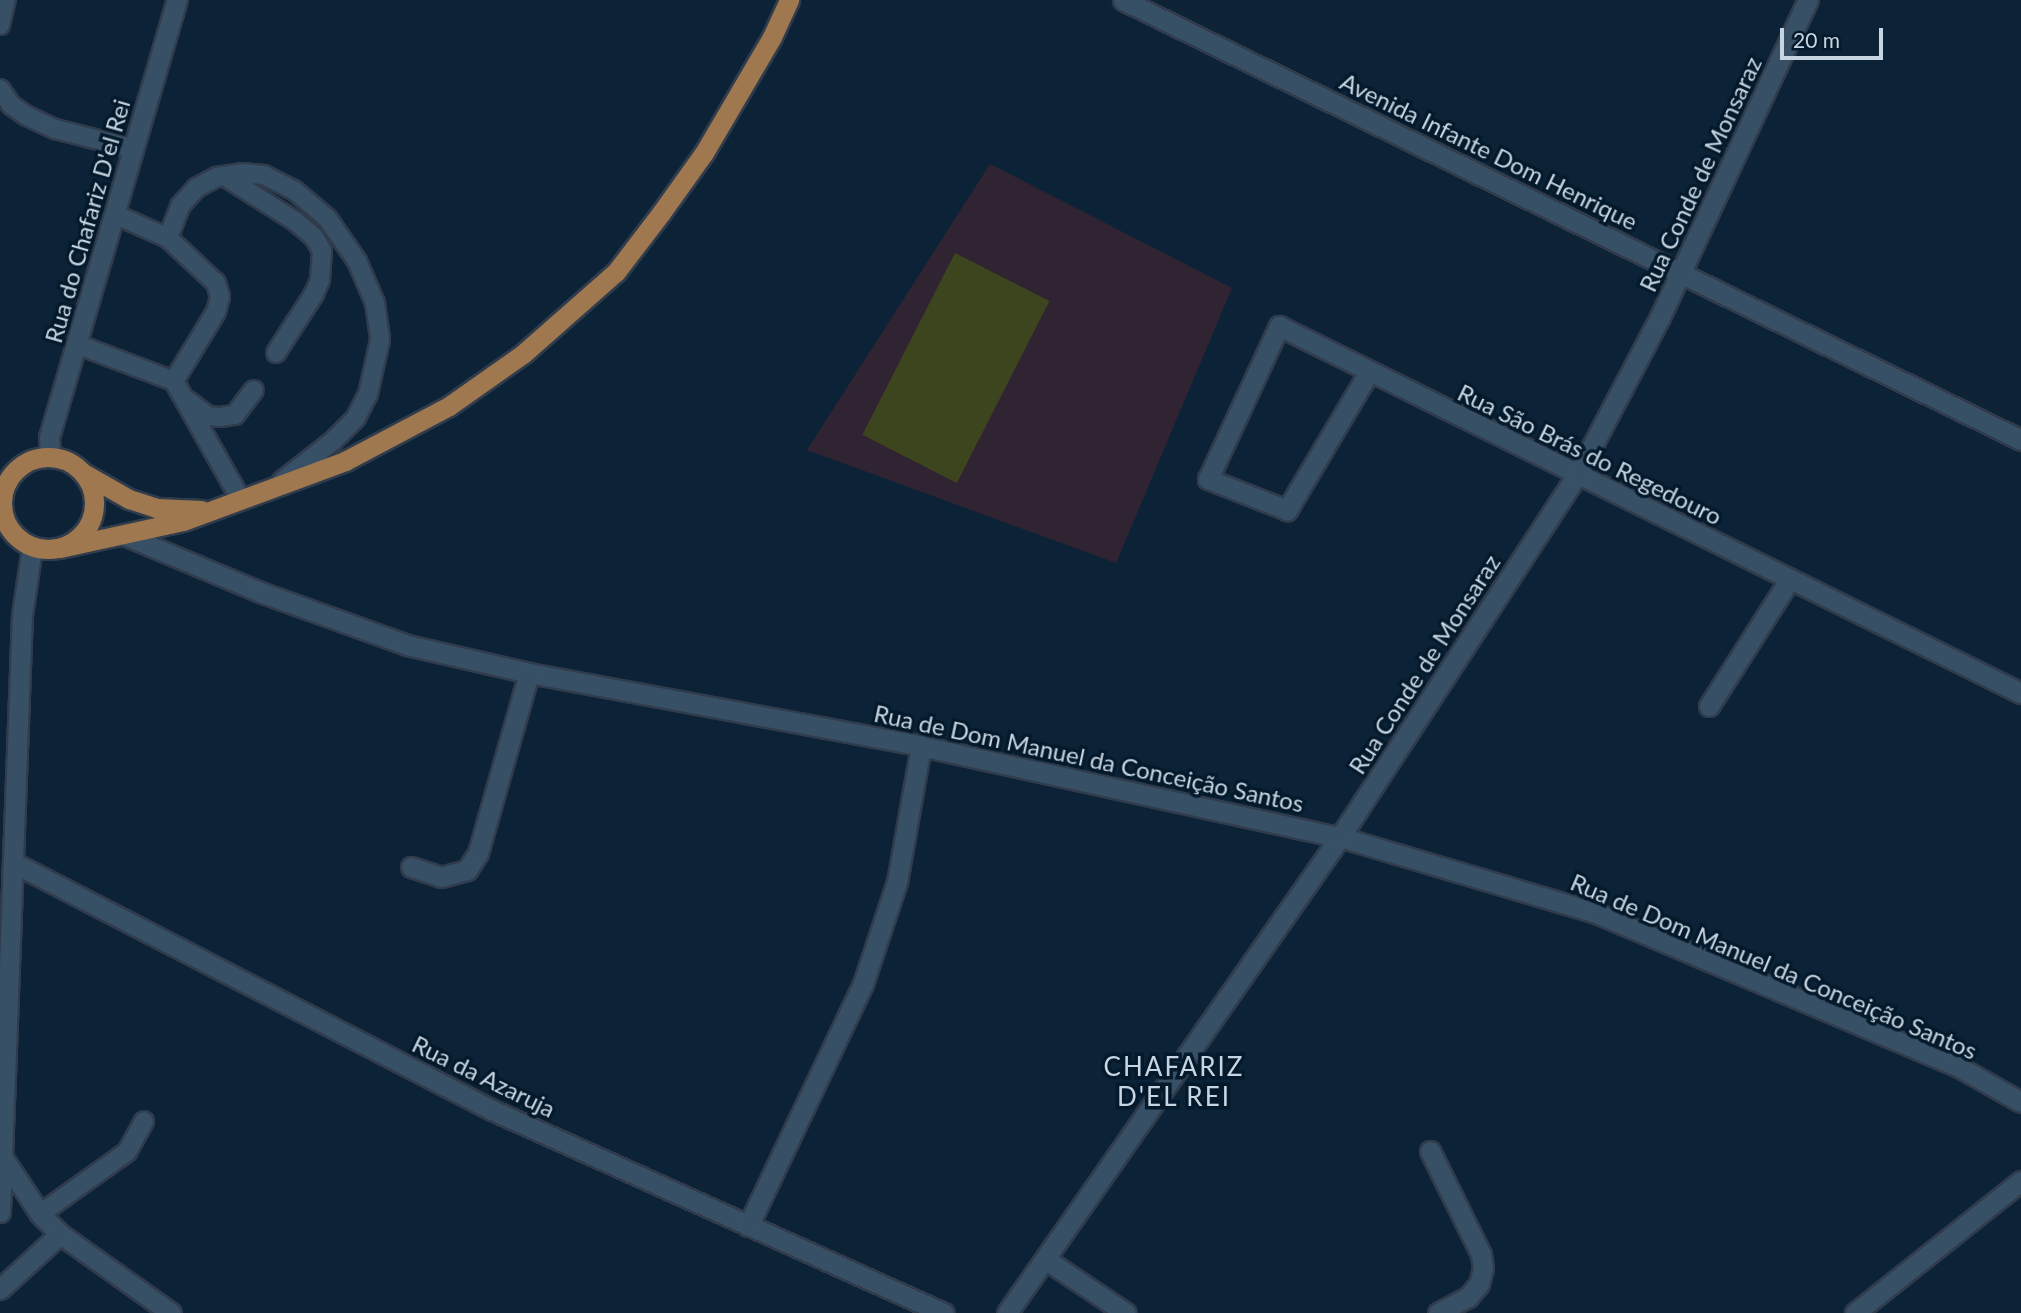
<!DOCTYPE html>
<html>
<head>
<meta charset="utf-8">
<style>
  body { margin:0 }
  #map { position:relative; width:2021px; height:1313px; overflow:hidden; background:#0c2337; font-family:Lato,sans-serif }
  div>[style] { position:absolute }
  .education>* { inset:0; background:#302432 }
  .green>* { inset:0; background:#3d451e; transform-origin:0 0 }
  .roads { filter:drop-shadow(2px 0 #303c4c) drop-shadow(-2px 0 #303c4c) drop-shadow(0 2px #303c4c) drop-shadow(0 -2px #303c4c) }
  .service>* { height:18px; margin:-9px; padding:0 9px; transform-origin:9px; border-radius:9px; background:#385066 }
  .minor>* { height:19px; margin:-9.5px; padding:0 9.5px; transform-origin:9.5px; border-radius:9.5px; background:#385066 }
  .primary>* { height:19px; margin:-9.5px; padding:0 9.5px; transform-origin:9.5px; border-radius:9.5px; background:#a07850 }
  .primary>.ring { margin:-9.5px; padding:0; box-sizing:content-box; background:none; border:19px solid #a07850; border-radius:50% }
  span { translate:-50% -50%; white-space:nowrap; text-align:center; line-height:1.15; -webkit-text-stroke:7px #041a2c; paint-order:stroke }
  .street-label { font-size:24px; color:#c7d5e2 }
  .neighbourhood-label { font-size:26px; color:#c7d5e2; letter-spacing:2px }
  .scale { position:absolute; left:1780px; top:28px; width:103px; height:32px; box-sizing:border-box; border:4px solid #c7d5e2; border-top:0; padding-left:9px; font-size:21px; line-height:24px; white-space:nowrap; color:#c7d5e2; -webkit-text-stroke:5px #041a2c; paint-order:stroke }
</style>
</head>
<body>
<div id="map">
  <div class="education">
    <div style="clip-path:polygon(990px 164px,1232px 288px,1116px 563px,807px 450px)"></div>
  </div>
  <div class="green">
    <div style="left:955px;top:253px;width:106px;height:204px;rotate:27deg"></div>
  </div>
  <div class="roads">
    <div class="service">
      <div style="left:0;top:25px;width:26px;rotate:-77deg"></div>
      <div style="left:0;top:89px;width:19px;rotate:55deg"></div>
      <div style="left:11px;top:105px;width:19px;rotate:35deg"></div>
      <div style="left:27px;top:116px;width:31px;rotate:25deg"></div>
      <div style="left:55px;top:129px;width:81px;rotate:14.2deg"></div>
      <div style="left:224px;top:176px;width:84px;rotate:32.4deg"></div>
      <div style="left:295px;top:221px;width:25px;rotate:40deg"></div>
      <div style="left:314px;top:237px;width:16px;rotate:60deg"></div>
      <div style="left:322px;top:251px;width:29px;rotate:94deg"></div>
      <div style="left:320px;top:280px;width:15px;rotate:113deg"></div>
      <div style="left:314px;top:294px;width:70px;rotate:122.8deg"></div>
      <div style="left:168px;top:238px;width:34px;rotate:-69deg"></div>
      <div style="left:180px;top:206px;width:24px;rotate:-48deg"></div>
      <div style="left:196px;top:188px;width:24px;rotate:-28deg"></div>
      <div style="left:217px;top:177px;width:25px;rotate:-9deg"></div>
      <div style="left:242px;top:173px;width:22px;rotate:5deg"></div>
      <div style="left:264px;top:175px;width:34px;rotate:27deg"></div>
      <div style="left:294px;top:190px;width:43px;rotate:40.3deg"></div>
      <div style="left:327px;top:218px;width:52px;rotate:55.1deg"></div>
      <div style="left:357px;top:261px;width:46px;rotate:66.8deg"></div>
      <div style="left:375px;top:303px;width:37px;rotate:82deg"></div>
      <div style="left:380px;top:340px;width:55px;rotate:102.5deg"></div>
      <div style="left:368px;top:394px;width:27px;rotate:117deg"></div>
      <div style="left:356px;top:418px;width:33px;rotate:135deg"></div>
      <div style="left:333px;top:441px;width:65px;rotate:141.9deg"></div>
      <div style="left:76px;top:344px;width:105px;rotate:20.7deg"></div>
      <div style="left:174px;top:381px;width:81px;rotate:-58.7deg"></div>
      <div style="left:216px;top:312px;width:16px;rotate:-75deg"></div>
      <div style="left:220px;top:297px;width:15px;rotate:-106deg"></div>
      <div style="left:216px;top:283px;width:66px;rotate:-136.8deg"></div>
      <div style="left:168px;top:238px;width:59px;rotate:-156deg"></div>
      <div style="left:174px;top:381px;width:137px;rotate:60.6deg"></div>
      <div style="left:188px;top:401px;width:25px;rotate:37deg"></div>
      <div style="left:208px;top:416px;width:12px;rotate:5deg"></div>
      <div style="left:220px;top:417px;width:15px;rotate:-8deg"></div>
      <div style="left:235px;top:415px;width:31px;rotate:-53deg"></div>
      <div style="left:40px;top:1214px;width:107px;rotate:-35.5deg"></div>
      <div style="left:127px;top:1152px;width:35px;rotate:-61deg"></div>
    </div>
    <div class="minor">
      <div style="left:1123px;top:0;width:1000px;rotate:26.1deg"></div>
      <div style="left:1369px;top:372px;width:161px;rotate:120.7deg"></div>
      <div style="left:1287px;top:510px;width:85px;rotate:-158.6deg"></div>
      <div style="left:1208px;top:479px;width:169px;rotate:-65.1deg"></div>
      <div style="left:1279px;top:326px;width:828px;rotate:26.32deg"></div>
      <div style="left:50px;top:457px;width:20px;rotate:-93deg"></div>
      <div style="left:49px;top:437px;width:455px;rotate:-73.7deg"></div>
      <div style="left:124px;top:535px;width:147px;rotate:22.7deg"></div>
      <div style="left:260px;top:592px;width:156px;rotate:19.8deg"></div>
      <div style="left:407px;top:645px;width:125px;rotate:12.9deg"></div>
      <div style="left:529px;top:673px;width:399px;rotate:10.5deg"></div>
      <div style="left:921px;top:746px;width:429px;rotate:12.3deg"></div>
      <div style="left:1340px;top:837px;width:267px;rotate:16.5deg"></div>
      <div style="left:1596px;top:913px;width:392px;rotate:23deg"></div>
      <div style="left:1957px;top:1066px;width:73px;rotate:29.4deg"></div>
      <div style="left:1709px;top:706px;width:151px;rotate:-57.5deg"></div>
      <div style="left:14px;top:863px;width:538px;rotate:27.33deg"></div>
      <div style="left:492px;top:1110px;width:495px;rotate:24.2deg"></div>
      <div style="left:411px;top:867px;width:32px;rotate:18deg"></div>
      <div style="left:441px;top:877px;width:27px;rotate:-15deg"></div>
      <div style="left:467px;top:870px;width:20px;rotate:-57deg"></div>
      <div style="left:478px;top:853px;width:187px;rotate:-74.2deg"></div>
      <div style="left:1430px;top:1151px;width:115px;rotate:63.7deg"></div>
      <div style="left:1481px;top:1254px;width:14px;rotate:82deg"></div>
      <div style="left:1483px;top:1268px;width:16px;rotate:104deg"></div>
      <div style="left:1479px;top:1284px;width:17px;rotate:130deg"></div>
      <div style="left:1468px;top:1297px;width:34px;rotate:152deg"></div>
      <div style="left:3px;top:1158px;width:67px;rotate:56.5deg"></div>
      <div style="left:40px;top:1214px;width:28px;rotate:45deg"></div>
      <div style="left:60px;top:1234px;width:136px;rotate:35.4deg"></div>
      <div style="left:0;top:1212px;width:597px;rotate:-87.89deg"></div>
      <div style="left:22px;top:615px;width:69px;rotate:-81.6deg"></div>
      <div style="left:748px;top:1226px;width:268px;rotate:-64.6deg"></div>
      <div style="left:863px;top:984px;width:108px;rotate:-71.6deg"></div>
      <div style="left:897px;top:882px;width:138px;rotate:-80deg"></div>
      <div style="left:1045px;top:1259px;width:97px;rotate:33.7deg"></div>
      <div style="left:0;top:1289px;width:81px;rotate:-42.5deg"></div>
      <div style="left:1007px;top:1313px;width:581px;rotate:-55.02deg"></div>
      <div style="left:1340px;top:837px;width:433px;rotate:-56.8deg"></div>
      <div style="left:1577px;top:475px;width:178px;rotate:-62.3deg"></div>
      <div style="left:1660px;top:317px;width:350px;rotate:-65deg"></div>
      <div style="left:1855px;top:1313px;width:212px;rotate:-38.5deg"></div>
    </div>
    <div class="primary">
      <div class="ring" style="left:2px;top:457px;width:73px;height:73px"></div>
      <div style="left:85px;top:474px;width:51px;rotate:29.6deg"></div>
      <div style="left:129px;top:499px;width:28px;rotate:18deg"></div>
      <div style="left:156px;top:508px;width:45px;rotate:2.5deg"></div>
      <div style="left:60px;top:548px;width:126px;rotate:-12.4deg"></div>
      <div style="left:183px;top:521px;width:173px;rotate:-20.3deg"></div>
      <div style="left:345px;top:461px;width:118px;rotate:-27.9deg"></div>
      <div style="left:449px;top:406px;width:92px;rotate:-35.2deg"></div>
      <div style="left:524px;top:353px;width:123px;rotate:-41.4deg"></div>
      <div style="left:616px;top:272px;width:74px;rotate:-52.7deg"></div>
      <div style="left:661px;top:213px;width:74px;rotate:-54.4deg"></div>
      <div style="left:704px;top:153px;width:134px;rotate:-59.6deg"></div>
      <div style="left:772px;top:37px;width:41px;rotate:-65.3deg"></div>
    </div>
  </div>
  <div class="street-label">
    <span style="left:1489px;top:151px;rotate:26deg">Avenida Infante Dom Henrique</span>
    <span style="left:1700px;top:174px;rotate:-65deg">Rua Conde de Monsaraz</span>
    <span style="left:87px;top:221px;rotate:-74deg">Rua do Chafariz D'el Rei</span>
    <span style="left:1590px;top:454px;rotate:26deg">Rua São Brás do Regedouro</span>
    <span style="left:1424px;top:664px;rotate:-57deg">Rua Conde de Monsaraz</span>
    <span style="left:1089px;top:758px;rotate:12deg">Rua de Dom Manuel da Conceição Santos</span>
    <span style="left:1774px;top:966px;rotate:23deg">Rua de Dom Manuel da Conceição Santos</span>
    <span style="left:484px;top:1076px;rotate:26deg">Rua da Azaruja</span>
  </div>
  <div class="neighbourhood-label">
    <span style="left:1174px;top:1082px">CHAFARIZ<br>D'EL REI</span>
  </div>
  <div class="scale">20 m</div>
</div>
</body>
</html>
